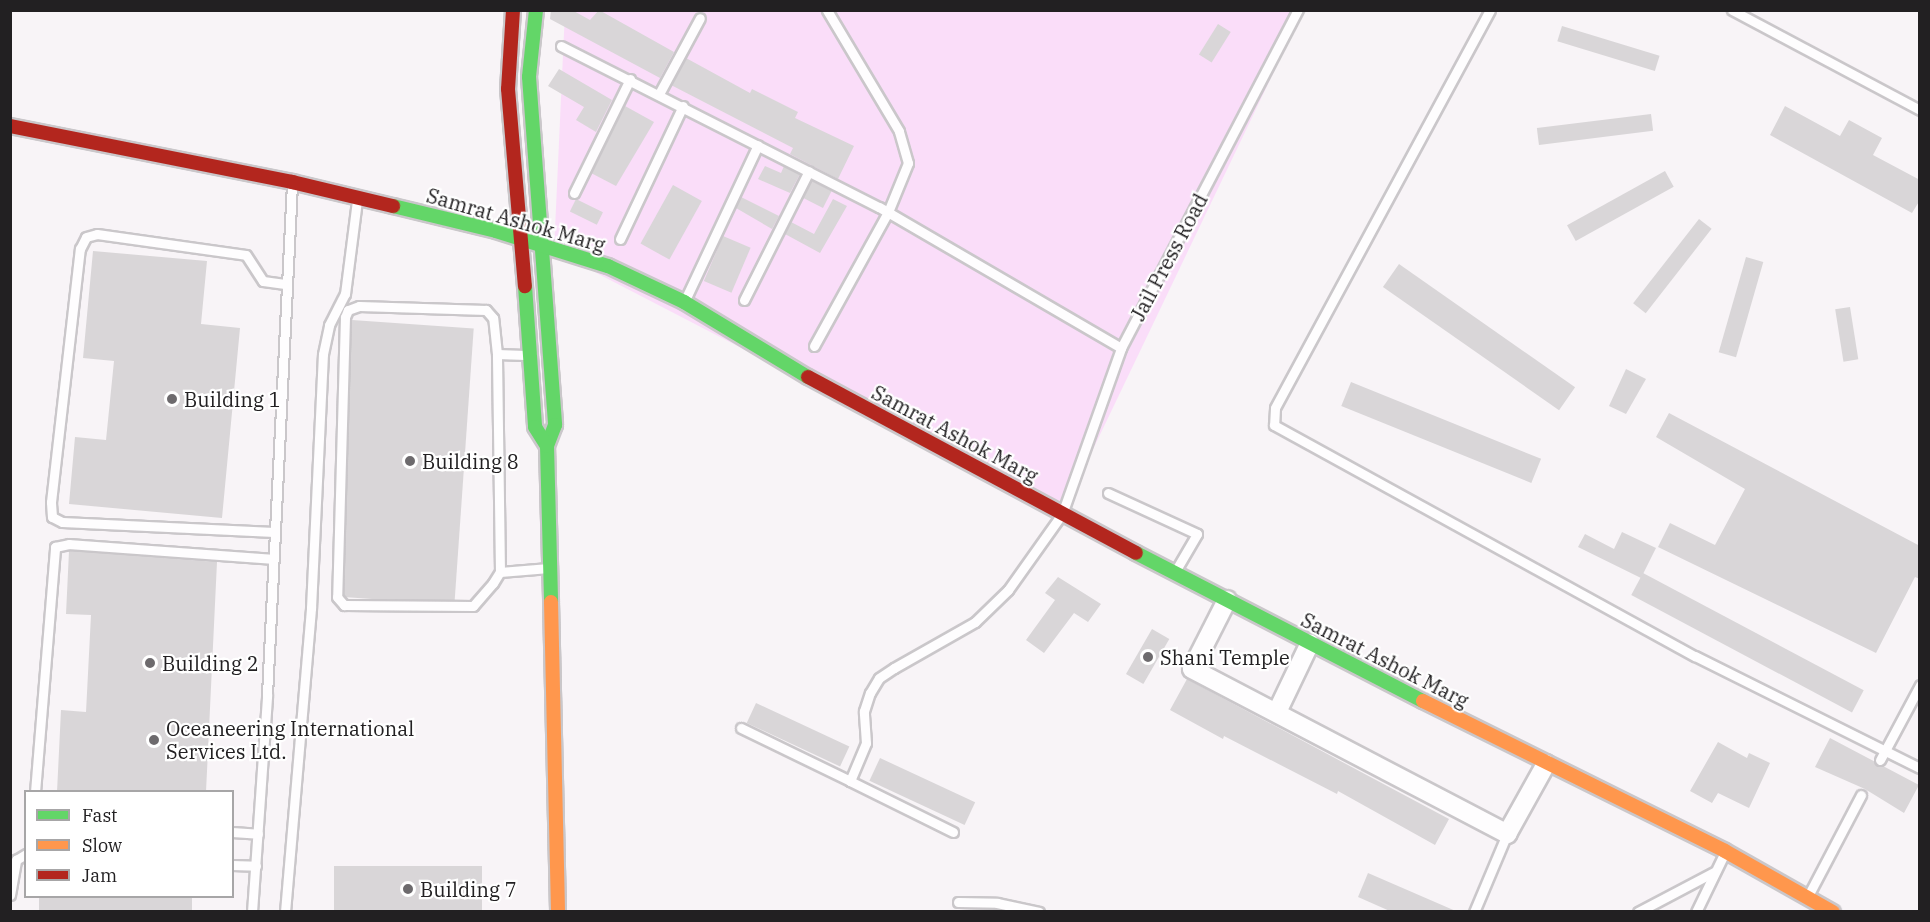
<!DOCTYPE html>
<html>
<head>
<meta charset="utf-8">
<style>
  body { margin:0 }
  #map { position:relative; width:1930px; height:922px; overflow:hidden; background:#f8f4f7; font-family:"IBM Plex Serif",serif }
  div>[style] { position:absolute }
  .green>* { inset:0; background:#faddf9 }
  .building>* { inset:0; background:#d9d6d8; transform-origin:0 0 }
  .roads { filter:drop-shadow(2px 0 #cac7ca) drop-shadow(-2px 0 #cac7ca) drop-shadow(0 2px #cac7ca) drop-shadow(0 -2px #cac7ca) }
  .lane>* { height:9px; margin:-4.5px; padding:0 4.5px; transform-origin:4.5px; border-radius:4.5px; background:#fefdfe }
  .street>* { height:18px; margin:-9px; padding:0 9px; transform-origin:9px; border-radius:9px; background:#fefdfe }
  .fast>* { height:14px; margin:-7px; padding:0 7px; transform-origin:7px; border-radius:7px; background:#63d668 }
  .slow>* { height:14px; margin:-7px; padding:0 7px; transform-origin:7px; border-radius:7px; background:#ff974d }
  .jam>* { height:14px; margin:-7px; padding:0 7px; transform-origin:7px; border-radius:7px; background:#b3261e }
  .dots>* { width:16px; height:16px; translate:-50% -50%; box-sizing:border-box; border:3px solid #fff; border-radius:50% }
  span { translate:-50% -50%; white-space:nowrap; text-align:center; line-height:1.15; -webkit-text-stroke:4.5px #fff; paint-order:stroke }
  .street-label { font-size:20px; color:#222022 }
  .poi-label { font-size:20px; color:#222022 }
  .left { translate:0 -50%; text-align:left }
  .frame { position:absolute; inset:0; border:12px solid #222022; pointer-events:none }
  .legend { position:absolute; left:24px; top:790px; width:210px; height:108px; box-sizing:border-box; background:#fff; border:2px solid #a7a6a7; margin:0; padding:8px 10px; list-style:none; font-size:18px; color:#222022 }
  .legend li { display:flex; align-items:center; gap:12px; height:30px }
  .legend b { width:30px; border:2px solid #a7a6a7 }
</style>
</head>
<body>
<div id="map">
  <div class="green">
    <div style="clip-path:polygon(565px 11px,1303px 11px,1062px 514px,554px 251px)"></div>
  </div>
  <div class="building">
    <div style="clip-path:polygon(551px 10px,572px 10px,590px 20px,599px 10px,674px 52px,660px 78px,550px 19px)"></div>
    <div style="left:1218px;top:24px;width:15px;height:36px;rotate:32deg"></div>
    <div style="left:1562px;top:26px;width:102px;height:16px;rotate:17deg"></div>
    <div style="clip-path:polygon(686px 58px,750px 93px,752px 89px,798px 112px,795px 118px,854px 146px,838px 179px,790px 154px,793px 148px,671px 85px)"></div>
    <div style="clip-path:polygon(559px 69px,612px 100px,596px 132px,576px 120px,584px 107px,548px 86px)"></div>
    <div style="clip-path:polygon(625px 106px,654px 122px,616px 186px,591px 173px)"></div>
    <div style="clip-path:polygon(1785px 106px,1840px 136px,1849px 120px,1882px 138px,1873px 155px,1920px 180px,1920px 200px,1912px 213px,1770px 135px)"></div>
    <div style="left:1651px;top:114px;width:17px;height:115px;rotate:83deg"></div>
    <div style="clip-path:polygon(765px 166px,781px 173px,784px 166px,800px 174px,790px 193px,758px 179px)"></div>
    <div style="left:1665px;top:171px;width:18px;height:112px;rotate:61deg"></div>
    <div style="left:812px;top:181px;width:22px;height:19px;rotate:27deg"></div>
    <div style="left:673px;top:185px;width:33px;height:67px;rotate:29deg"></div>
    <div style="clip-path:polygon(741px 197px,779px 216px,772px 229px,736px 208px)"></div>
    <div style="left:576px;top:199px;width:30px;height:14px;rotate:26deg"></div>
    <div style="clip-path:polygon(833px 199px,847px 206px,820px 253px,785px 234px,791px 222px,814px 234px)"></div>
    <div style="left:1699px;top:219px;width:16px;height:107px;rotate:38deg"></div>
    <div style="left:723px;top:236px;width:30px;height:49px;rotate:23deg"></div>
    <div style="clip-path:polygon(93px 251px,207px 261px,201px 324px,240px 328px,222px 518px,69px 504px,75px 437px,106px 440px,114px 361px,83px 358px)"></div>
    <div style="left:1746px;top:257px;width:18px;height:99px;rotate:16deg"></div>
    <div style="left:1399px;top:264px;width:215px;height:28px;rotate:35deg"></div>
    <div style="left:1850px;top:307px;width:53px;height:15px;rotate:81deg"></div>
    <div style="left:352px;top:320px;width:122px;height:277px;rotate:4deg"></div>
    <div style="clip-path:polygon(1626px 369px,1646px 379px,1626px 414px,1609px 406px)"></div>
    <div style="left:1351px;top:382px;width:205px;height:26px;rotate:22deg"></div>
    <div style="clip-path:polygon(1669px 413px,1920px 546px,1920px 579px,1915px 577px,1876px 653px,1658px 547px,1670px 523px,1715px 545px,1745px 489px,1656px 437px)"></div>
    <div style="clip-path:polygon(1622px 532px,1656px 548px,1641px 578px,1578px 547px,1585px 534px,1614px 549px)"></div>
    <div style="clip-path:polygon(69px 551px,217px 562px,206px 792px,57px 792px,61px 710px,86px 712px,91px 615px,66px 614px)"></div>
    <div style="left:1643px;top:573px;width:250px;height:25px;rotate:28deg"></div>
    <div style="clip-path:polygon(1058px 577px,1101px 604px,1088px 622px,1074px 613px,1044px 653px,1026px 640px,1055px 600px,1045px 593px)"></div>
    <div style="left:1152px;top:629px;width:20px;height:52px;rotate:30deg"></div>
    <div style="clip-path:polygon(1187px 679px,1449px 819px,1435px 845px,1338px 791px,1337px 794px,1224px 736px,1223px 739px,1170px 710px)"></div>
    <div style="left:756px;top:703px;width:103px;height:22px;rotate:25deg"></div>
    <div style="clip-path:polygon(1830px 738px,1919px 785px,1904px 813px,1865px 789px,1815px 767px)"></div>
    <div style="clip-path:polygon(1718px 742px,1747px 758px,1749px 753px,1770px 763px,1749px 808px,1718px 793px,1712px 803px,1690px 791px)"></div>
    <div style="left:880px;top:758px;width:105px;height:25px;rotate:25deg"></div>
    <div style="left:482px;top:866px;width:46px;height:148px;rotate:90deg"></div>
    <div style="clip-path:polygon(1368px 873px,1458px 912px,1392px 912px,1358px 897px)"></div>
    <div style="left:39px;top:897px;width:153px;height:15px"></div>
  </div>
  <div class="roads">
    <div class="lane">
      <div style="left:1490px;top:10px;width:452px;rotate:118.4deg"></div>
      <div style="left:1275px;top:408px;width:17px;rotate:93deg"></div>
      <div style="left:1274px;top:425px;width:480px;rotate:28.8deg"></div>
      <div style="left:1695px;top:656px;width:251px;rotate:26.5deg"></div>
      <div style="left:1732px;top:10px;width:213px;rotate:28deg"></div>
      <div style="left:561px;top:46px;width:356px;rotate:26.9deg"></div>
      <div style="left:879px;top:207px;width:280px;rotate:30.2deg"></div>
      <div style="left:659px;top:94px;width:86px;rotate:-61.7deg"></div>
      <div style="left:574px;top:193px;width:127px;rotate:-63.8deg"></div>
      <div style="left:620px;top:239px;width:147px;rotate:-64.7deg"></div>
      <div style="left:685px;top:300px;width:171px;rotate:-64.8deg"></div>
      <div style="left:744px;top:300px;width:144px;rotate:-63.3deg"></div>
      <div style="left:814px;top:346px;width:153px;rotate:-61.1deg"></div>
      <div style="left:888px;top:212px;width:53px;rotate:-67.8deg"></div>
      <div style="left:908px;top:163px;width:33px;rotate:-106deg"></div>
      <div style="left:899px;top:131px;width:141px;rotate:-120.8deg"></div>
      <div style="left:497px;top:354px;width:36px;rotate:-96deg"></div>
      <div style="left:493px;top:318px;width:11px;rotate:-131deg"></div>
      <div style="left:486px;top:310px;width:127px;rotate:-178.2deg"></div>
      <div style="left:359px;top:306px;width:12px;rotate:160deg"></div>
      <div style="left:348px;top:310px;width:8px;rotate:113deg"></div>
      <div style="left:345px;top:317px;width:280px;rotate:91.6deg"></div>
      <div style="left:337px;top:597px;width:11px;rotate:49deg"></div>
      <div style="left:344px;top:605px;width:129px;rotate:0.4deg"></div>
      <div style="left:473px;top:606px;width:30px;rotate:-49deg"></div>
      <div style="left:493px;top:583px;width:13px;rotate:-58deg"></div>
      <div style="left:500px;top:572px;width:218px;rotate:-90.8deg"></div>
      <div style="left:497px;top:354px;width:35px;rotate:2deg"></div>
      <div style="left:1108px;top:493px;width:98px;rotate:24.7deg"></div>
      <div style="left:1197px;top:534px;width:42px;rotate:120.3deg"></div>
      <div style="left:274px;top:532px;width:212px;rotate:-177.3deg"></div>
      <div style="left:62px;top:522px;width:11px;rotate:-153deg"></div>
      <div style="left:52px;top:517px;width:15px;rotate:-94deg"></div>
      <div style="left:51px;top:502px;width:255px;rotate:-83.5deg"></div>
      <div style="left:80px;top:249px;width:13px;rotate:-63deg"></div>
      <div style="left:86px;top:237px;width:11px;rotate:-15deg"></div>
      <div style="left:97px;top:234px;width:150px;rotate:8deg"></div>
      <div style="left:246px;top:255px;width:31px;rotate:57deg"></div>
      <div style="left:263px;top:281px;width:22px;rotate:8deg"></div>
      <div style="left:500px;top:572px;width:49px;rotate:-4.7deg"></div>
      <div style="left:741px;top:728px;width:121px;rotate:25.9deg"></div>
      <div style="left:1880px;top:760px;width:85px;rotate:-61.9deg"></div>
      <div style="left:35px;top:792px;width:246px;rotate:-85.3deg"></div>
      <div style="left:55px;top:547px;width:14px;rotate:-12deg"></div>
      <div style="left:69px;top:544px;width:205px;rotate:4.2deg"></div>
      <div style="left:232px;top:832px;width:26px;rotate:4deg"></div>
      <div style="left:953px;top:832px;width:115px;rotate:-153.7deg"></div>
      <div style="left:850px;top:781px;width:41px;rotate:-67.2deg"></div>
      <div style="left:866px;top:743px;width:32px;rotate:-94deg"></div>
      <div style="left:864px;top:711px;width:19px;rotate:-72deg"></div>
      <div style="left:870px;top:693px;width:17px;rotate:-59deg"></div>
      <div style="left:879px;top:678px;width:18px;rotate:-34deg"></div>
      <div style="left:894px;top:668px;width:93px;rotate:-29.6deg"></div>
      <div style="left:975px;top:622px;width:46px;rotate:-44.1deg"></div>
      <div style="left:1008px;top:590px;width:93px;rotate:-54.6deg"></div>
      <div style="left:1062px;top:514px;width:176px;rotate:-70.4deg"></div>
      <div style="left:1121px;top:348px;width:382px;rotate:-62.4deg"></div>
      <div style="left:232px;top:865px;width:24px;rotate:2deg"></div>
      <div style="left:10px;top:895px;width:36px;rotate:-80deg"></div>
      <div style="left:16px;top:860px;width:12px;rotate:-31deg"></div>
      <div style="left:1808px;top:896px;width:114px;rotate:-62.3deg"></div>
      <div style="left:958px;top:902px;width:39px;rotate:1deg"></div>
      <div style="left:997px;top:903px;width:43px;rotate:12.1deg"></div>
      <div style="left:252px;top:912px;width:218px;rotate:-86deg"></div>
      <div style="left:267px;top:695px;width:513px;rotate:-87.2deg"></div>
      <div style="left:285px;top:912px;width:305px;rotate:-85.1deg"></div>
      <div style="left:311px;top:608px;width:254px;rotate:-87.3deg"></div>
      <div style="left:323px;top:354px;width:30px;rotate:-78deg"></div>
      <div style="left:329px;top:325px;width:35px;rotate:-63deg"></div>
      <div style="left:345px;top:294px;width:95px;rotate:-82.7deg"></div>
      <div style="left:1474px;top:912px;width:85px;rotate:-67.1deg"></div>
      <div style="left:1638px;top:912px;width:86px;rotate:-27.8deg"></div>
      <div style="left:1696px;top:912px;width:67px;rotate:-64.2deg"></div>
    </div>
    <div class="street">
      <div style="left:1227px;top:600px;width:77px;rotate:116.9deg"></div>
      <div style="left:1192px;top:669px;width:356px;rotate:27.6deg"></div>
      <div style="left:1507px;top:834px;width:80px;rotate:-60.9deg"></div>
      <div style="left:1277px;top:712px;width:76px;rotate:-64.4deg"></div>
    </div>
    <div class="fast">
      <div style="left:536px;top:10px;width:67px;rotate:96deg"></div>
      <div style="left:529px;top:77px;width:349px;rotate:85.7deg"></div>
      <div style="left:555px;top:425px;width:22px;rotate:111deg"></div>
      <div style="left:547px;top:446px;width:156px;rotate:88.5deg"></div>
      <div style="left:393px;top:206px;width:106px;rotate:13.6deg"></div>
      <div style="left:496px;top:231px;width:117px;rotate:17.4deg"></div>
      <div style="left:608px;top:266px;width:84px;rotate:25.3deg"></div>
      <div style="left:684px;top:302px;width:145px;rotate:31.2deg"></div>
      <div style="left:525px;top:286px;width:141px;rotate:85.9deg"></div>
      <div style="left:535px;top:427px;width:22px;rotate:58deg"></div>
      <div style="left:1136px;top:553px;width:323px;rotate:27.3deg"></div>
    </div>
    <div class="slow">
      <div style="left:551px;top:602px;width:310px;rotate:88.7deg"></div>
      <div style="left:1423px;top:701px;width:337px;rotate:26.4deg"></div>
      <div style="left:1725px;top:851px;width:124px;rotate:29.5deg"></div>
    </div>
    <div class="jam">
      <div style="left:513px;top:10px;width:79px;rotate:93.6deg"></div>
      <div style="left:508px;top:89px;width:198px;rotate:85.1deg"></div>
      <div style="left:10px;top:126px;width:288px;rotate:11.2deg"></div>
      <div style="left:292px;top:182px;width:104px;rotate:13.4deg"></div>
      <div style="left:808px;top:377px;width:372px;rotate:28.2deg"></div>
    </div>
  </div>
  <div class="dots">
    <div style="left:172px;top:399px;background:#6d6a6d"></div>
    <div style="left:410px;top:461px;background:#6d6a6d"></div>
    <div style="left:1148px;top:657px;background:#6d6a6d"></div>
    <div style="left:150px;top:663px;background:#6d6a6d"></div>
    <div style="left:154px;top:740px;background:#6d6a6d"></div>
    <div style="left:408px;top:889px;background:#6d6a6d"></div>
  </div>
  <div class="street-label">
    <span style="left:516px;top:220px;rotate:16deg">Samrat Ashok Marg</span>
    <span style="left:1169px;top:257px;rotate:-62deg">Jail Press Road</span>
    <span style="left:955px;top:434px;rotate:28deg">Samrat Ashok Marg</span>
    <span style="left:1385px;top:660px;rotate:27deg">Samrat Ashok Marg</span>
  </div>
  <div class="poi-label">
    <span class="left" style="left:184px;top:399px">Building 1</span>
    <span class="left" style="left:422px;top:461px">Building 8</span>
    <span class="left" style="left:1160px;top:657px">Shani Temple</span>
    <span class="left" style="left:162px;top:663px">Building 2</span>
    <span class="left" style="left:166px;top:740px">Oceaneering International<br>Services Ltd.</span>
    <span class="left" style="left:420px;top:889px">Building 7</span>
  </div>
  <div class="frame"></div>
  <ul class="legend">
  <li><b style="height:8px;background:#63d668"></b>Fast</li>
  <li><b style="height:8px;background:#ff974d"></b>Slow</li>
  <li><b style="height:8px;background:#b3261e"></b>Jam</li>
  </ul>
</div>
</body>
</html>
